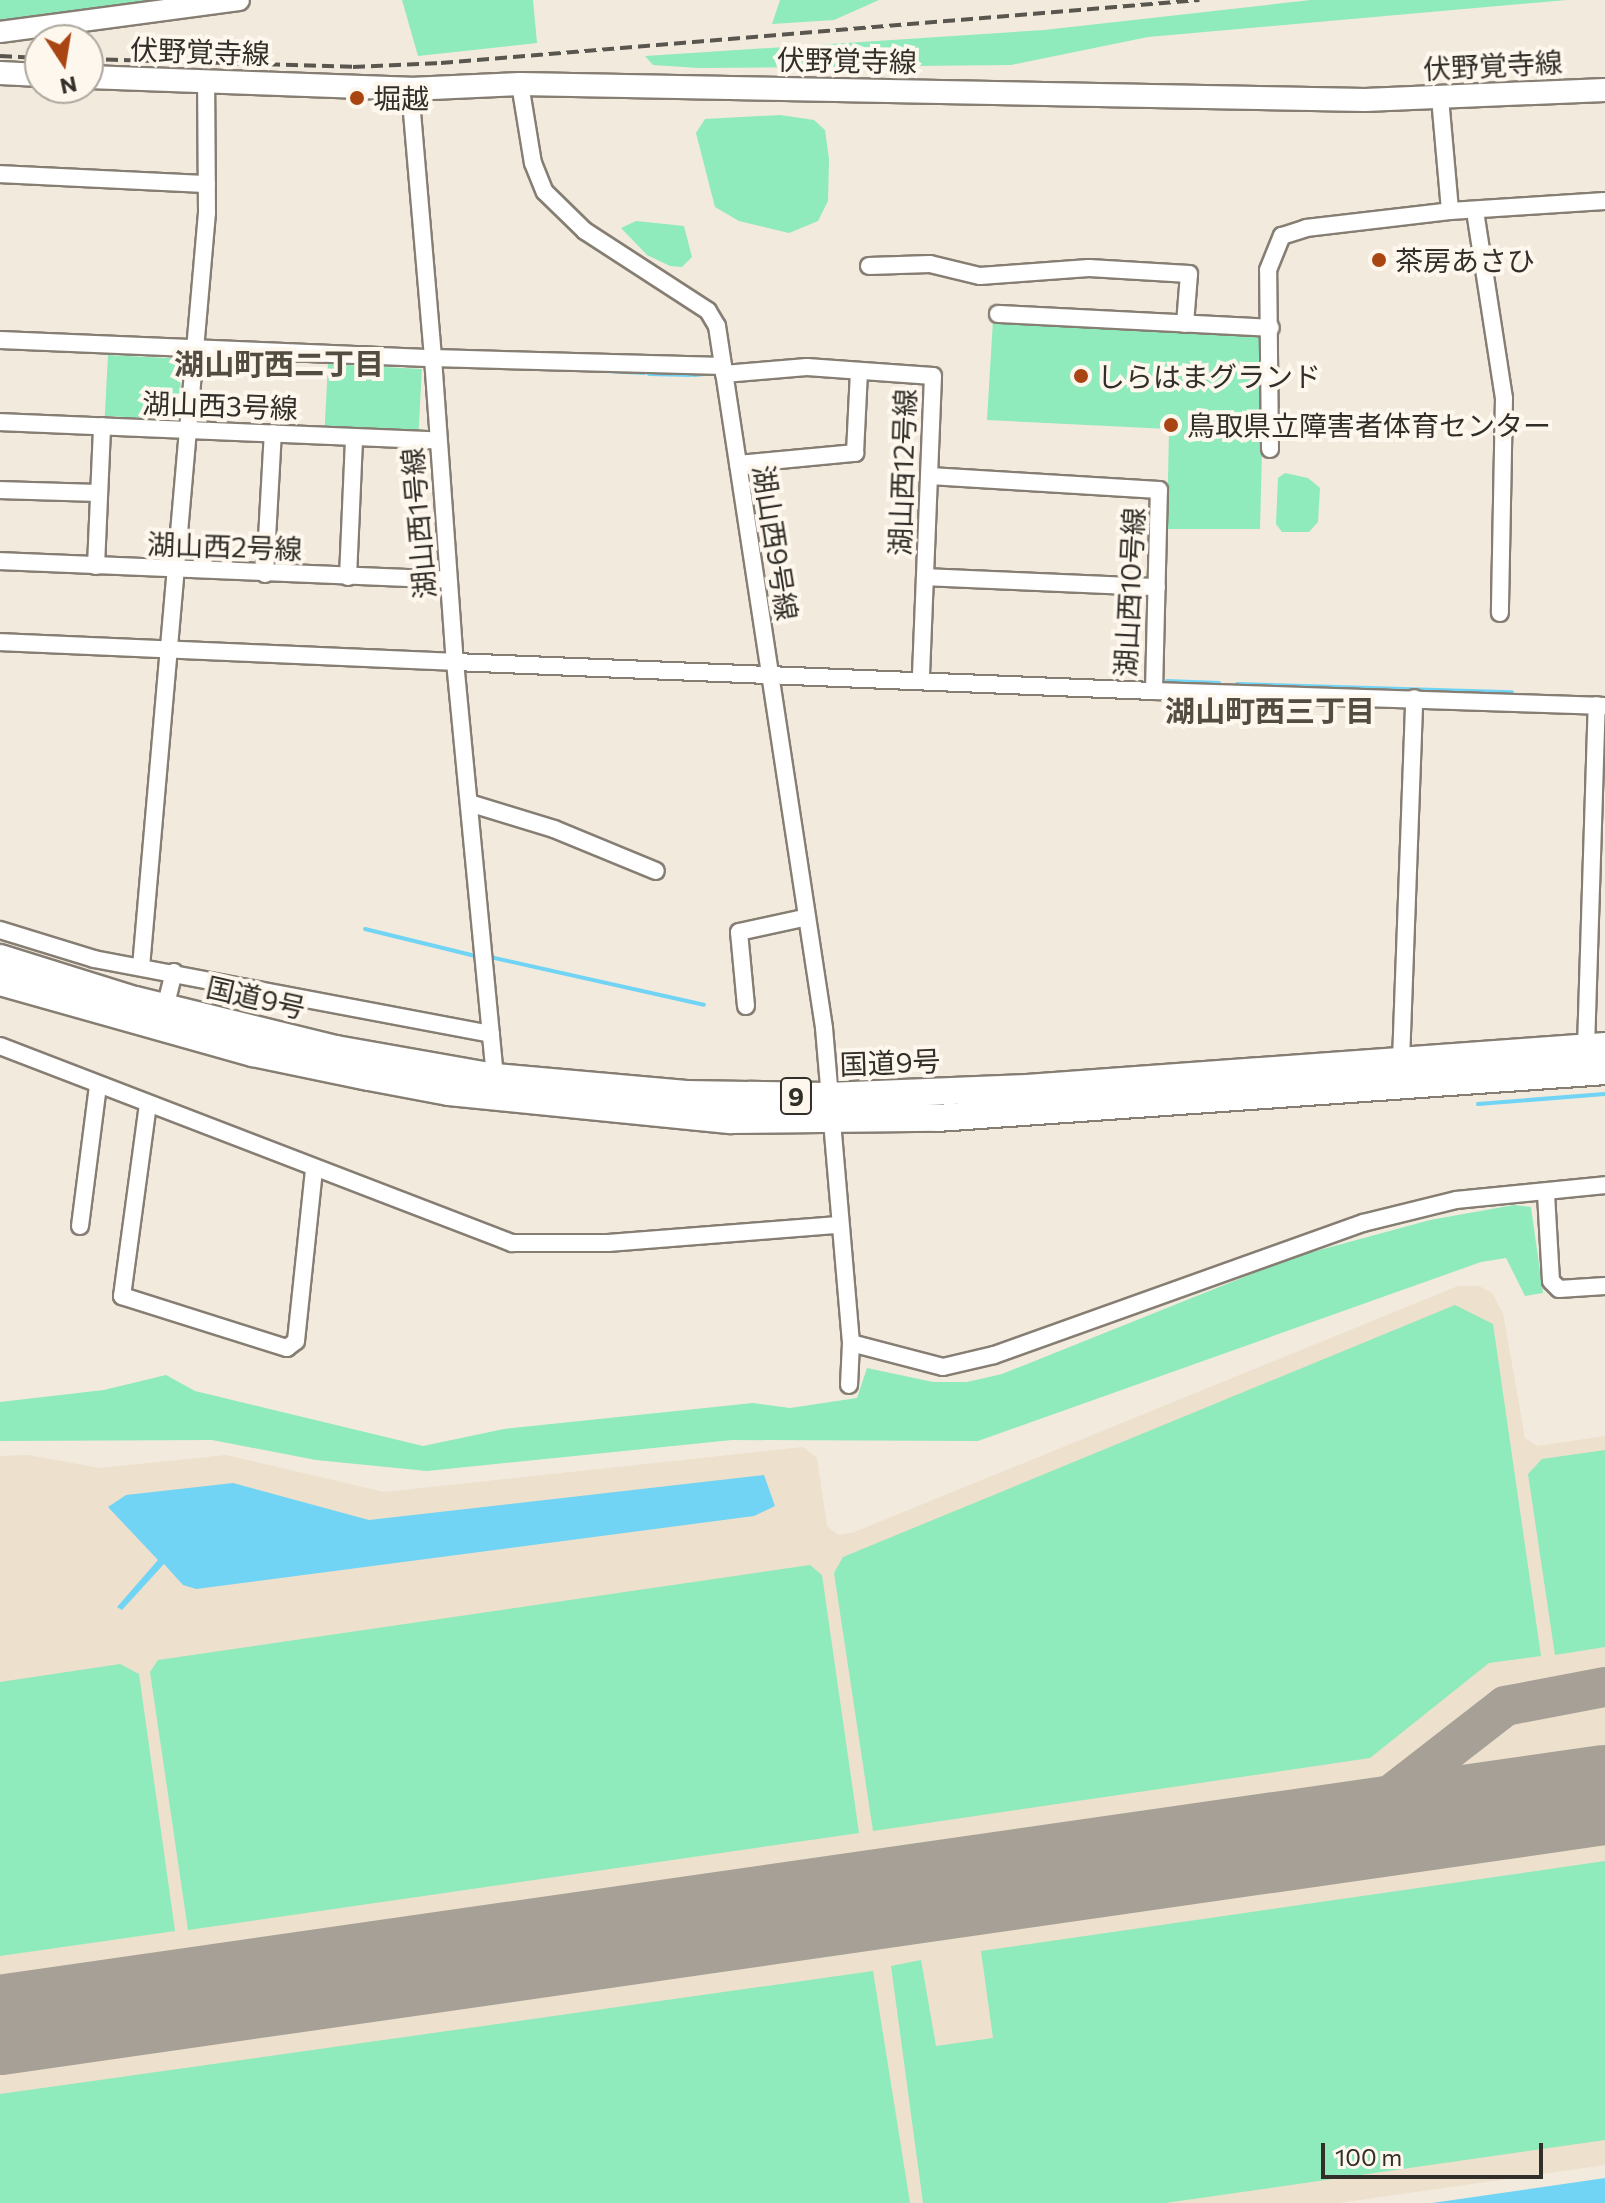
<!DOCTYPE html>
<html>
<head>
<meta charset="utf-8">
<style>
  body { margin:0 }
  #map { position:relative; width:1605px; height:2203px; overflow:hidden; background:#f2eadd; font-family:Commissioner,"Noto Sans JP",sans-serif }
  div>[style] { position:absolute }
  .built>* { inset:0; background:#ede0cc }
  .green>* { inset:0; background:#8feabc; transform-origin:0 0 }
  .water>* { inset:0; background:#71d4f4 }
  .stream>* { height:4px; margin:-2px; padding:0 2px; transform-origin:2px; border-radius:2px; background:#71d4f4 }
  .taxiway>* { height:40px; margin:-20px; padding:0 20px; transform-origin:20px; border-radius:20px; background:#a6a096 }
  .runway>* { height:100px; margin:-50px; padding:0 50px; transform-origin:50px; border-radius:50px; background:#a6a096 }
  .roads { filter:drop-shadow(2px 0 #867e73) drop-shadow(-2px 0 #867e73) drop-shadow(0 2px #867e73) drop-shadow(0 -2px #867e73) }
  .minor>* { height:16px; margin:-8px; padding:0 8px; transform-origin:8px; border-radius:8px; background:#fff }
  .tertiary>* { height:20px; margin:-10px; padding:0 10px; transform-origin:10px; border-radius:10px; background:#fff }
  .secondary>* { height:22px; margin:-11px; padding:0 11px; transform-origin:11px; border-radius:11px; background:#fff }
  .trunk>* { height:26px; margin:-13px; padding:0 13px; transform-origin:13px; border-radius:13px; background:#fff }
  .rail>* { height:4px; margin-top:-2px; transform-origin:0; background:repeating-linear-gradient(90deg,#59554f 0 12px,transparent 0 18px) }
  .dots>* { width:22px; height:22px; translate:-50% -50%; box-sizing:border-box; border:4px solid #fef7ed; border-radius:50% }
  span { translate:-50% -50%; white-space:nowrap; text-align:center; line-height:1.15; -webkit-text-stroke:8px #fef7ed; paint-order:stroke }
  .shield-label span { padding:2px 6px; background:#fef7ed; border:2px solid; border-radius:6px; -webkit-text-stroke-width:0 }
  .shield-label { font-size:26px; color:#322f2a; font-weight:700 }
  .street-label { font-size:28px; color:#322f2a }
  .poi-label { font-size:28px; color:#322f2a }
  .left { translate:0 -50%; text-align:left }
  .neighbourhood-label { font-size:30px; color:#534c41; font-weight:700 }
  .north { position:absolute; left:24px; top:24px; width:80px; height:80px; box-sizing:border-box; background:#fef7ed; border:2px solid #aca79f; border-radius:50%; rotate:168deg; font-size:22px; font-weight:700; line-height:32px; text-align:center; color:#322f2a }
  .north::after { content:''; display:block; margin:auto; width:28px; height:36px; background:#a94513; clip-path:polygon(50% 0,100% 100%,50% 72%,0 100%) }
  .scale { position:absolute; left:1321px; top:2143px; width:222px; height:36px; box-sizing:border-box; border:4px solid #322f2a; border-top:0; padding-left:10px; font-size:24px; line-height:28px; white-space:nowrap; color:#322f2a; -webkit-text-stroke:6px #fef7ed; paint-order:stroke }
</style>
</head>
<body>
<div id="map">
  <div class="built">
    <div style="clip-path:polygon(1458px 1286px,1479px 1286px,1492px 1293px,1503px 1313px,1525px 1438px,1537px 1446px,1605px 1436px,1605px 2165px,1338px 2203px,0 2203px,0 1456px,28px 1455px,100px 1468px,226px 1455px,384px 1492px,803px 1447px,817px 1458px,827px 1526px,838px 1535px,852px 1533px)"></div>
  </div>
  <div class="green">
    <div style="clip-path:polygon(0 0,179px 0,0 25px)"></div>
    <div style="clip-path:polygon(402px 0,533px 0,537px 43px,418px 56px)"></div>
    <div style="clip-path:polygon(780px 0,879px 0,834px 20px,772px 24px)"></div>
    <div style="clip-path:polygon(1311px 0,1567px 0,1148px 37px,1011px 65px,699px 68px,653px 65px,645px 56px,1044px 30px)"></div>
    <div style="clip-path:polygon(780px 115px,814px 120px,825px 130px,829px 159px,828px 201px,818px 221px,789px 233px,739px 221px,715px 207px,696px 133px,705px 119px)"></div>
    <div style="clip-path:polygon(636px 221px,684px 226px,692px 257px,682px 267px,670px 266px,647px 255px,621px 228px)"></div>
    <div style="clip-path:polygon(993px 320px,1265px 335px,1260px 529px,1167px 529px,1169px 429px,987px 420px)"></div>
    <div style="left:108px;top:355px;width:74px;height:61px;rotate:3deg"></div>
    <div style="left:328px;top:364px;width:94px;height:62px;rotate:3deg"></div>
    <div style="clip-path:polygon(1285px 473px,1308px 478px,1320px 488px,1318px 522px,1309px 532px,1282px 532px,1276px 524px,1278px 478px)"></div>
    <div style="clip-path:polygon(1514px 1205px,1531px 1207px,1543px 1293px,1525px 1296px,1506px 1258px,1481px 1262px,978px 1441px,732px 1440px,427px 1471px,316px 1460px,212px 1440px,0 1441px,0 1402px,104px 1390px,166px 1375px,195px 1391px,423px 1446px,504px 1429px,753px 1403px,790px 1408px,857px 1398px,867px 1368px,933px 1382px,967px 1382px,1002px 1374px,1294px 1257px,1430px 1220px)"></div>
    <div style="clip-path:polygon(1455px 1305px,1493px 1324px,1541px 1656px,1489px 1663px,1370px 1758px,873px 1831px,834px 1573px,843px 1557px)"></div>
    <div style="clip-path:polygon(1605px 1450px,1605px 1647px,1555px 1655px,1528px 1474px,1542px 1459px)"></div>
    <div style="clip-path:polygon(810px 1565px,822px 1575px,859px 1833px,188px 1930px,150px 1672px,158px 1660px)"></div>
    <div style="clip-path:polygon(120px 1664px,139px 1674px,175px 1931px,0 1956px,0 1682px)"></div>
    <div style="clip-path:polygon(1605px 1861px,1605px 2140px,1165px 2203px,923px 2203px,891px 1966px,921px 1960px,936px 2046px,993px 2038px,981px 1951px)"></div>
    <div style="clip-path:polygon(873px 1971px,910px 2203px,0 2203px,0 2094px)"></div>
  </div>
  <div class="water">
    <div style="clip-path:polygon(764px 1475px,775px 1506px,754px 1516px,196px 1589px,183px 1585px,164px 1564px,122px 1610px,117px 1607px,158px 1560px,108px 1507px,126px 1495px,233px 1483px,369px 1520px)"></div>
    <div style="clip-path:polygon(1605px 2178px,1605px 2203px,1432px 2203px)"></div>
  </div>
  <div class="stream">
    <div style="left:586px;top:370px;width:59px;rotate:2.9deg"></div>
    <div style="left:649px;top:374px;width:42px;rotate:1.4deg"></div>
    <div style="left:694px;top:375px;width:10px;rotate:-6deg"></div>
    <div style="left:1167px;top:681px;width:52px;rotate:2.2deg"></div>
    <div style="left:1237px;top:684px;width:275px;rotate:1.7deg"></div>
    <div style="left:365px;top:929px;width:118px;rotate:13.7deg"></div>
    <div style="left:490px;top:957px;width:219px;rotate:12.6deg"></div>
    <div style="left:1478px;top:1104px;width:127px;rotate:-4.5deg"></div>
  </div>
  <div class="taxiway">
    <div style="left:1296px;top:1839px;width:64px;rotate:-16.4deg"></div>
    <div style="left:1357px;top:1821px;width:187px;rotate:-37.8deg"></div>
    <div style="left:1505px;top:1706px;width:102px;rotate:-10.8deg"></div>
  </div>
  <div class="runway">
    <div style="left:0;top:2025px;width:1621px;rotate:-8.16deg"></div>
  </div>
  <div class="roads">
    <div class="minor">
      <div style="left:520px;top:84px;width:80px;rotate:80.7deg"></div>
      <div style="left:533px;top:163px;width:31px;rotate:68deg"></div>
      <div style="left:545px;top:192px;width:56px;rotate:44.3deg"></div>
      <div style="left:585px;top:231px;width:147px;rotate:33deg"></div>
      <div style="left:708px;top:311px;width:17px;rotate:59deg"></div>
      <div style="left:717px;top:326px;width:710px;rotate:81.33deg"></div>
      <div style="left:824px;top:1028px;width:316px;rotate:85.1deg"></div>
      <div style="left:851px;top:1343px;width:42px;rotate:92.7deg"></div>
      <div style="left:410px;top:89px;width:270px;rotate:85.1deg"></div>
      <div style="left:433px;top:358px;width:290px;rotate:1.6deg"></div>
      <div style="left:1440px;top:98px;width:113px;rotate:84.9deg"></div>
      <div style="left:0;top:174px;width:207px;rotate:2.8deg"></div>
      <div style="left:1475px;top:211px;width:189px;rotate:81.2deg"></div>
      <div style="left:1504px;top:398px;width:215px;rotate:91.1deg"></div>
      <div style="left:869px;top:266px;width:61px;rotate:-1.9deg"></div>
      <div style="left:930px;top:264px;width:51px;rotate:13.5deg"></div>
      <div style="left:980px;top:276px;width:109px;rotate:-4.2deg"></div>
      <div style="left:1089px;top:268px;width:100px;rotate:3.4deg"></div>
      <div style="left:1189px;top:274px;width:50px;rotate:94.6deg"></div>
      <div style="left:998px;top:314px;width:273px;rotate:2.9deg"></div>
      <div style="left:0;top:340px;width:433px;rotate:2.4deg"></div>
      <div style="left:433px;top:358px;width:305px;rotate:85.9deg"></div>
      <div style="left:455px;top:662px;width:455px;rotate:-177.5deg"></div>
      <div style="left:724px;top:374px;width:83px;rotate:-4.8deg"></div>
      <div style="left:807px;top:367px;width:126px;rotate:4.1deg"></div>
      <div style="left:933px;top:376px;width:304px;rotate:92.3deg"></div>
      <div style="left:0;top:422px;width:437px;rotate:2.4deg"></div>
      <div style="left:1270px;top:449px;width:179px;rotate:-90.6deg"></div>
      <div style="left:1268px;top:270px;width:37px;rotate:-68deg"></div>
      <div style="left:1282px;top:236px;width:25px;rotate:-18deg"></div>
      <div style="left:1306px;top:228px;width:145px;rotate:-6.7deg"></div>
      <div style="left:1450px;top:211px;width:155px;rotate:-3.7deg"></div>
      <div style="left:738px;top:464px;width:118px;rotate:-5.4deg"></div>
      <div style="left:855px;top:453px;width:82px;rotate:-87.2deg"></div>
      <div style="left:0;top:490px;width:99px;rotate:1.7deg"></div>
      <div style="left:0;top:561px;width:448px;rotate:2.4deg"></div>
      <div style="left:96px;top:566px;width:140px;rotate:-87.5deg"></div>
      <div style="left:265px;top:574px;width:141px;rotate:-86.8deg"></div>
      <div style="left:348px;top:577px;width:140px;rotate:-87.5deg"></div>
      <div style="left:925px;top:577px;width:232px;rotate:2.5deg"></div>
      <div style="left:1154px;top:691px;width:451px;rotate:1.9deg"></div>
      <div style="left:469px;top:803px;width:89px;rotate:17deg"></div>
      <div style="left:554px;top:829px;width:110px;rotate:22.4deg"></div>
      <div style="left:0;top:930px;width:98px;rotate:17.1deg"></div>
      <div style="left:94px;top:959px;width:404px;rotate:10.7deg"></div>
      <div style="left:141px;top:967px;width:757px;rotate:-85deg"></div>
      <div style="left:207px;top:213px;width:132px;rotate:-90.4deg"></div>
      <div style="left:746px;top:1006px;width:74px;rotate:-95.4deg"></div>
      <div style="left:739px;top:932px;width:66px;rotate:-12.2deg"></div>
      <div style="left:165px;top:1008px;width:37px;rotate:-76deg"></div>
      <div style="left:0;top:1046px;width:549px;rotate:21.05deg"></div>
      <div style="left:512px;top:1243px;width:96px"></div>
      <div style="left:608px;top:1243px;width:231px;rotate:-4.5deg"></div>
      <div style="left:1586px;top:1047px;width:342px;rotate:-88.2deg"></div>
      <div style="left:1401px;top:1061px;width:363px;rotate:-87.9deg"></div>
      <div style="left:495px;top:1077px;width:417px;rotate:-95.5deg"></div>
      <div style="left:455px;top:662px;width:700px;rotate:2.38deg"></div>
      <div style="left:1154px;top:691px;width:201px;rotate:-88.6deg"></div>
      <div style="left:1159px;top:490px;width:230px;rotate:-176.5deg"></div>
      <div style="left:148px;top:1104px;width:194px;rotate:97.7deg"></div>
      <div style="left:122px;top:1296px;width:173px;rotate:17.5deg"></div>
      <div style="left:287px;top:1348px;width:11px;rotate:-38deg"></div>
      <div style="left:296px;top:1341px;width:173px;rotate:-84deg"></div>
      <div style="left:1546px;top:1194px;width:87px;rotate:86.7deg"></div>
      <div style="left:1551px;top:1281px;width:11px;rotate:45deg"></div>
      <div style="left:1559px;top:1289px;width:46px;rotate:-3.7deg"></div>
      <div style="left:80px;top:1226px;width:142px;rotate:-82.7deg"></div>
      <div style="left:851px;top:1343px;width:95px;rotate:14.6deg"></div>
      <div style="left:943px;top:1367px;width:52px;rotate:-13.2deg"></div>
      <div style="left:994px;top:1355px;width:392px;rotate:-19.7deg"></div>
      <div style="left:1363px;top:1223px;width:96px;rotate:-13.9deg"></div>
      <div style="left:1456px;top:1200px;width:150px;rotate:-5.7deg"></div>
    </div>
    <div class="tertiary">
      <div style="left:0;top:32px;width:241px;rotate:-7.6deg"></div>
    </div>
    <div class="secondary">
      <div style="left:0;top:73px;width:40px;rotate:2.9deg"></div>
      <div style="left:88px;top:77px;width:322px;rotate:2.1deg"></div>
      <div style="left:410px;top:89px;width:110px;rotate:-2.6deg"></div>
      <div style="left:520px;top:84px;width:845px;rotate:1.08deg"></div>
      <div style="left:1365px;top:100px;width:240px;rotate:-2.4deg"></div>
    </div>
    <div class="trunk">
      <div style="left:0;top:958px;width:141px;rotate:17.3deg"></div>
      <div style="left:135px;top:1000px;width:207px;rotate:13.7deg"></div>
      <div style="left:336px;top:1049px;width:161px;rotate:10deg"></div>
      <div style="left:495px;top:1077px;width:192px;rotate:5.1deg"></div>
      <div style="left:686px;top:1094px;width:141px;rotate:0.8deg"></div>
      <div style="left:827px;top:1096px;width:200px;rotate:-2.3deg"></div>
      <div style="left:1027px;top:1088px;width:580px;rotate:-4.16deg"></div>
      <div style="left:0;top:982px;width:263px;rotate:15.7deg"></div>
      <div style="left:253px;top:1053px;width:118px;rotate:11.7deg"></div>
      <div style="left:369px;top:1077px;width:81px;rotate:10.6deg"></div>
      <div style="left:449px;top:1092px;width:284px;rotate:5.7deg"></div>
      <div style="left:732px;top:1120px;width:205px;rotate:-0.6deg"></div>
      <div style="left:937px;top:1118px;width:670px;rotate:-4.02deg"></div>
    </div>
  </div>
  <div class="rail">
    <div style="left:0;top:56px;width:40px;rotate:2.9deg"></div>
    <div style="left:88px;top:59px;width:265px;rotate:1.7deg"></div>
    <div style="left:353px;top:67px;width:88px;rotate:-2.6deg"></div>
    <div style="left:441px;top:63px;width:761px;rotate:-4.75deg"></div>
  </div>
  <div class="dots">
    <div style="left:357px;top:98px;background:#a94513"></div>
    <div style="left:1379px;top:260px;background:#a94513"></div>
    <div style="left:1081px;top:376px;background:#a94513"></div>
    <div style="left:1171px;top:425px;background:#a94513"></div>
  </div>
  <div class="shield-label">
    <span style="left:796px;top:1096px">9</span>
  </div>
  <div class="street-label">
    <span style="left:200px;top:51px;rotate:2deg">伏野覚寺線</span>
    <span style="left:847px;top:60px;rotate:1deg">伏野覚寺線</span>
    <span style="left:1493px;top:65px;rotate:-3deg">伏野覚寺線</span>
    <span style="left:220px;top:405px;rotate:2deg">湖山西3号線</span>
    <span style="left:902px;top:472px;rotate:-88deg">湖山西12号線</span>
    <span style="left:418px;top:523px;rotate:-95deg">湖山西1号線</span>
    <span style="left:776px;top:543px;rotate:81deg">湖山西9号線</span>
    <span style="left:225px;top:546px;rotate:2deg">湖山西2号線</span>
    <span style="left:1129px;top:592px;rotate:-87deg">湖山西10号線</span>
    <span style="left:256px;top:997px;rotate:13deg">国道9号</span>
    <span style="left:890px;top:1062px;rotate:-2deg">国道9号</span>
  </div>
  <div class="poi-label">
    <span class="left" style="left:373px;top:98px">堀越</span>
    <span class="left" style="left:1395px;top:260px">茶房あさひ</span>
    <span class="left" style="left:1097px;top:376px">しらはまグランド</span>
    <span class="left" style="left:1187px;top:425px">鳥取県立障害者体育センター</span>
  </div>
  <div class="neighbourhood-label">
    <span style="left:279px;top:363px">湖山町西二丁目</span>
    <span style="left:1270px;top:710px">湖山町西三丁目</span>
  </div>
  <div class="north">N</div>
  <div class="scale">100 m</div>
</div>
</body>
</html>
